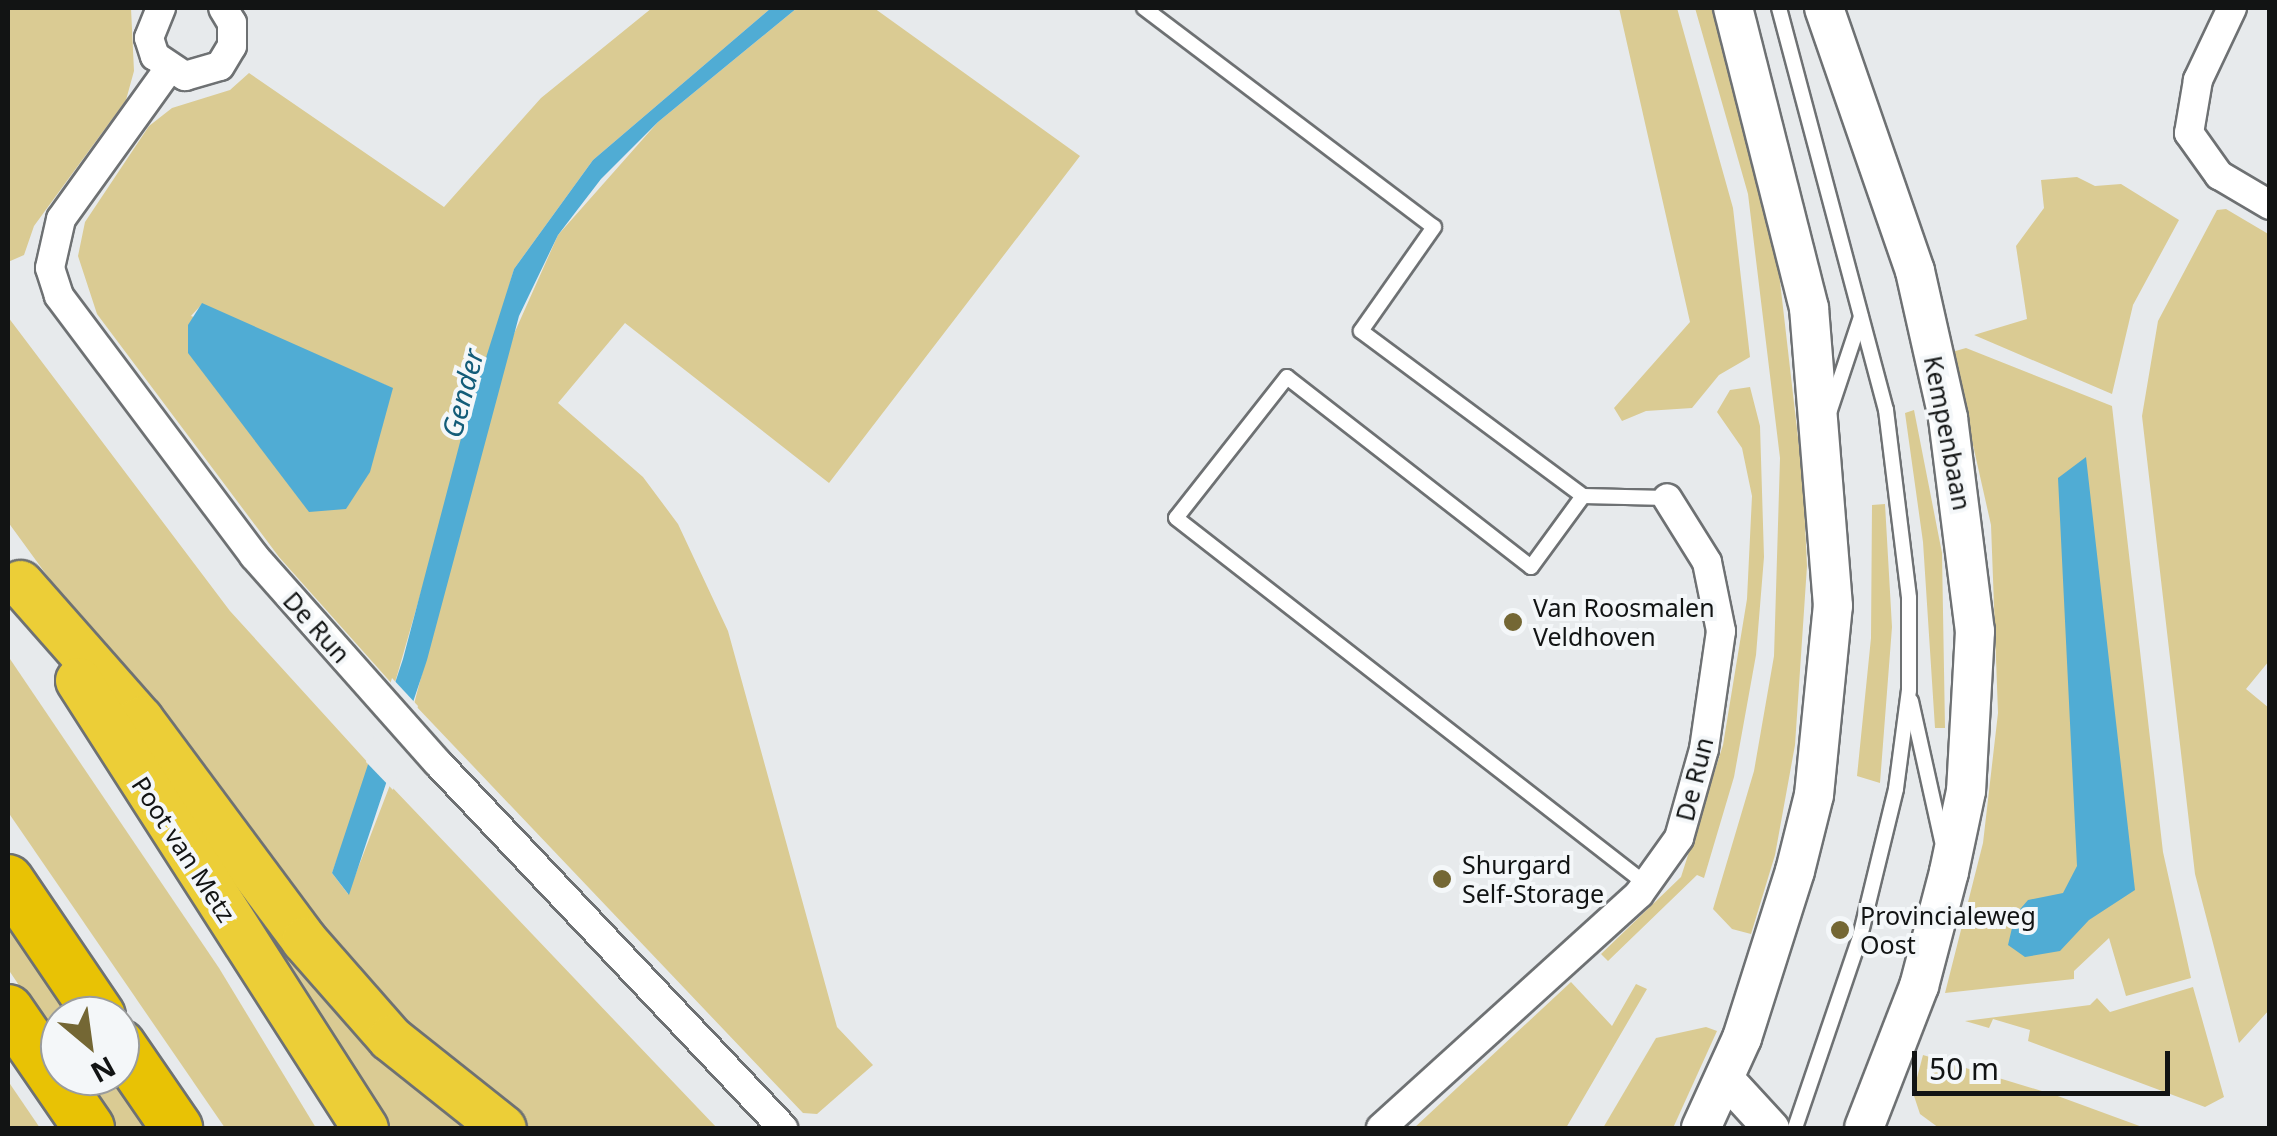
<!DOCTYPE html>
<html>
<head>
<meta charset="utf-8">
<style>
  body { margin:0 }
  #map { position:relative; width:2277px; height:1136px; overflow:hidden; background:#e7eaec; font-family:"Noto Sans",sans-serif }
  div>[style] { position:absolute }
  .green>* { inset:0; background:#dacb93 }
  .water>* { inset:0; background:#50acd4 }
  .pier>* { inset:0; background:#e7eaec }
  .roads { filter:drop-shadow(2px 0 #6e7173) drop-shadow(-2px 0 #6e7173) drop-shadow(0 2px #6e7173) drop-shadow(0 -2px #6e7173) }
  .service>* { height:14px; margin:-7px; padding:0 7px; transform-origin:7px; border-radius:7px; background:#fff }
  .minor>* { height:28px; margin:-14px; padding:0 14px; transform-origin:14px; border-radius:14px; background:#fff }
  .tertiary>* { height:35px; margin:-17.5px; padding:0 17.5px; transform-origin:17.5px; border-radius:17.5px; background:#fff }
  .secondary>* { height:38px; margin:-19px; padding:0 19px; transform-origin:19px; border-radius:19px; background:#fff }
  .trunk>* { height:45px; margin:-22.5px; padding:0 22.5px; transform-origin:22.5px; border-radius:22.5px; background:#ecce37 }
  .motorway>* { height:50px; margin:-25px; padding:0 25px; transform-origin:25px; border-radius:25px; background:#e8c205 }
  .dots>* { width:28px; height:28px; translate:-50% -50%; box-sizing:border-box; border:5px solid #f4f7f9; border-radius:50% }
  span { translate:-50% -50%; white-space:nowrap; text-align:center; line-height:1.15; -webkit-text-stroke:8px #f4f7f9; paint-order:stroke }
  .street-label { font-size:25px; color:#121414 }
  .poi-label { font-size:25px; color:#121414 }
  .left { translate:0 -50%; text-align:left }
  .water-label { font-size:28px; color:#135c78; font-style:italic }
  .frame { position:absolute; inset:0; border:10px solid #121414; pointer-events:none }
  .north { position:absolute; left:40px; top:996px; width:100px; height:100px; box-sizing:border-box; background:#f4f7f9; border:2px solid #9a9c9d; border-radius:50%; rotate:151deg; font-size:28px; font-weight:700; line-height:40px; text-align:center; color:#121414 }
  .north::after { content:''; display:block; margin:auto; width:35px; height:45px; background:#746734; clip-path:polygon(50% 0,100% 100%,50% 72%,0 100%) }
  .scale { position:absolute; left:1912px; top:1051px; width:258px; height:45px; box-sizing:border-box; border:5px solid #121414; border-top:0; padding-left:12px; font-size:30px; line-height:35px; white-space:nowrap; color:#121414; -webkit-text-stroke:8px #f4f7f9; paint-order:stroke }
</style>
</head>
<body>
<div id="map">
  <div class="green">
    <div style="clip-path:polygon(8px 8px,131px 8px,134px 71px,126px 100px,34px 226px,24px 255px,8px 262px)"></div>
    <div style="clip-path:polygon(evenodd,652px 8px,771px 8px,593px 160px,514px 269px,394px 686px,279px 557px,97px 314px,78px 256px,85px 222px,149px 126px,172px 108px,230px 90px,249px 73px,444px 207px,541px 98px,652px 8px,202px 304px,212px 309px,392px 388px,191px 316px,202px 304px)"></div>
    <div style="clip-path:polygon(797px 8px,874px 8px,1080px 156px,829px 483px,625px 323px,558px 403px,643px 477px,678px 524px,728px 631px,837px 1027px,873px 1065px,817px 1114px,803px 1113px,414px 704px,509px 345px,558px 235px,658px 122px)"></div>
    <div style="clip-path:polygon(1619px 8px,1677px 8px,1733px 208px,1750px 357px,1719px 375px,1692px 408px,1646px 411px,1622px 421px,1614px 408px,1690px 322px)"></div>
    <div style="clip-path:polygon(1695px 8px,1715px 8px,1772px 212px,1803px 481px,1807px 566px,1795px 745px,1775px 855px,1751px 934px,1732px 929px,1713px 909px,1754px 771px,1774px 656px,1780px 458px,1748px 194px)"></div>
    <div style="clip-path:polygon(2077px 177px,2095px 186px,2121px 184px,2179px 220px,2133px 305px,2112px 394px,1974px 335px,2027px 319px,2016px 246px,2044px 208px,2041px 180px)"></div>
    <div style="clip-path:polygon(2226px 209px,2270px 235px,2269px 661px,2246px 689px,2269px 708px,2270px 1009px,2239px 1043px,2195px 874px,2142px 416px,2158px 321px,2217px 210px)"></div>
    <div style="clip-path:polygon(8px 317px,230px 611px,371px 766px,332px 873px,348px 894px,390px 785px,717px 1128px,529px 1128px,363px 987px,169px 743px,8px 522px)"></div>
    <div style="clip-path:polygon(1966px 348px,2112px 406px,2163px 852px,2191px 978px,2126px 996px,2109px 938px,2074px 971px,2074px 979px,1945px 993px,1983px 843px,1998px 713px,1991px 525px,1952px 352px)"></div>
    <div style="clip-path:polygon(1750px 387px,1760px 426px,1764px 557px,1756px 655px,1734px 777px,1704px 878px,1697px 875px,1608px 961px,1601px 954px,1681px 877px,1723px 745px,1747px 599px,1752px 496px,1742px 448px,1717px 412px,1730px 390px)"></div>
    <div style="clip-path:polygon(1914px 410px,1942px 553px,1945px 728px,1935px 728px,1923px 542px,1905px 413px)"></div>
    <div style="clip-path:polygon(1885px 504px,1892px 627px,1880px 783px,1857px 776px,1871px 638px,1872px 505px)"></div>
    <div style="clip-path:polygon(8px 656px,219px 968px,316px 1128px,225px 1128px,8px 812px)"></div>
    <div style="clip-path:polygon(193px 819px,479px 1128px,387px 1128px)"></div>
    <div style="clip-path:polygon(8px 923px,72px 1016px,60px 1016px,60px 1046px,8px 969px)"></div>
    <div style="clip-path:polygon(1571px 982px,1612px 1026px,1636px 984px,1647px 989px,1566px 1128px,1414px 1128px)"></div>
    <div style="clip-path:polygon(2193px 987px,2224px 1097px,2205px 1107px,2028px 1041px,2030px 1030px,1993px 1019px,1989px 1028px,1965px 1021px,2090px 1005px,2097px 998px,2110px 1012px)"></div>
    <div style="clip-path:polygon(1706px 1027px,1717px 1031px,1673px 1128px,1603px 1128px,1656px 1038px)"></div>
    <div style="clip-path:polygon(1923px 1055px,2055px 1095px,2145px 1128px,1939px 1128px,1920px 1114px,1913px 1093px)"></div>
    <div style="clip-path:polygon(80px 1076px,113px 1076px,149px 1128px,116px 1128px)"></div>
    <div style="clip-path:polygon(8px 1081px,40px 1128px,8px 1128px)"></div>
  </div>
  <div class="water">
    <div style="clip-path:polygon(771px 8px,797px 8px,658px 122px,601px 179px,558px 235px,519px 316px,427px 660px,349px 895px,332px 873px,403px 659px,464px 427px,514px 269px,593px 160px)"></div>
    <div style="clip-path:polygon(202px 303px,393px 388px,370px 472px,346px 509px,309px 512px,188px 353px,188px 325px)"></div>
    <div style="clip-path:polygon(2086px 457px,2135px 890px,2089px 920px,2060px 951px,2025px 957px,2008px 945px,2015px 915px,2028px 900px,2063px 893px,2077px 866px,2058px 478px)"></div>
  </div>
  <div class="pier">
    <div style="clip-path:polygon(392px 678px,418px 706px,393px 790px,366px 762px)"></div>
  </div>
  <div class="roads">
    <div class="service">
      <div style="left:1144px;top:8px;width:363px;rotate:37.1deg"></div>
      <div style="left:1434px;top:227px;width:127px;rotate:125.1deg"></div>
      <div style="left:1361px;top:331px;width:277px;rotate:36.6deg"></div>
      <div style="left:1583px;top:496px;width:84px;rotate:1.4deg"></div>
      <div style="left:1779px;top:8px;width:416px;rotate:75.1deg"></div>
      <div style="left:1886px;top:410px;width:189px;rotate:83deg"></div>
      <div style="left:1909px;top:598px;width:92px;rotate:90deg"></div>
      <div style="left:1909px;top:690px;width:100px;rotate:97.5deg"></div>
      <div style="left:1896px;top:789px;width:152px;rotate:103.7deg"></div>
      <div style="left:1860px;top:937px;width:202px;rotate:108.8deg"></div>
      <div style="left:1830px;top:410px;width:98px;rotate:-71.6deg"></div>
      <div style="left:1583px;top:496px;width:88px;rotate:126.2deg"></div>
      <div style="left:1531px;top:567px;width:309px;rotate:-142.1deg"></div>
      <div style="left:1287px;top:377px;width:179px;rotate:128.2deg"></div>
      <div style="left:1176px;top:518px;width:596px;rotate:37.91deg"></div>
      <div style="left:1911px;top:701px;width:143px;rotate:77.5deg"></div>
    </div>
    <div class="minor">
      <div style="left:161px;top:8px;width:32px;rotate:112deg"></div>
      <div style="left:149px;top:38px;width:19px;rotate:72deg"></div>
      <div style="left:155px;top:56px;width:36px;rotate:34deg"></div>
      <div style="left:185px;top:76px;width:36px;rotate:-16deg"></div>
      <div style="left:220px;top:66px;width:23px;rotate:-59deg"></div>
      <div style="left:232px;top:46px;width:23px;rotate:-90deg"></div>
      <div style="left:232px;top:23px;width:17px;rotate:-121deg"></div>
      <div style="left:2232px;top:8px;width:80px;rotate:115.3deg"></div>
      <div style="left:2198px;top:80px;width:54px;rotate:99.6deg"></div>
      <div style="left:2189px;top:133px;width:52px;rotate:54.5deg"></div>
      <div style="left:2219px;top:175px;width:59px;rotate:30.5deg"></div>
      <div style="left:168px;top:70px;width:183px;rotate:125.7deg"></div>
      <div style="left:61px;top:219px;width:50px;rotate:102.7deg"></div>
      <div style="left:50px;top:268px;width:29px;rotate:72deg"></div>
      <div style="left:59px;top:296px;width:325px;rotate:53.1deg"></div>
      <div style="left:254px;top:556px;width:276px;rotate:48.4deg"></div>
      <div style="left:437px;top:762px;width:504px;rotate:46.61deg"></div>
      <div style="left:1381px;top:1128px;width:348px;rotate:-42.2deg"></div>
      <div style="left:1639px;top:894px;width:69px;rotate:-54.5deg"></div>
      <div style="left:1679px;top:838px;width:92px;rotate:-74.3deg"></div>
      <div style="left:1704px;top:749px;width:119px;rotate:-81.8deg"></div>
      <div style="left:1721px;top:631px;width:70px;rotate:-101.5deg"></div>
      <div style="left:1707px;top:562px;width:75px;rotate:-122deg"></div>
    </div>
    <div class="tertiary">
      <div style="left:1725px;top:1078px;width:68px;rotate:47.4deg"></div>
    </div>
    <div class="secondary">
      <div style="left:1824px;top:8px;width:278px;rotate:70.9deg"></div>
      <div style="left:1915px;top:271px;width:151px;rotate:77.3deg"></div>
      <div style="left:1948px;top:418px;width:215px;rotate:82.8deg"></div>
      <div style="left:1975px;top:631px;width:160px;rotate:93.2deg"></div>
      <div style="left:1966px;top:791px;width:83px;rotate:101.9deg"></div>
      <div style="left:1949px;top:872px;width:118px;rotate:104.7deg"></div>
      <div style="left:1919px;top:986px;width:152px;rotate:111.2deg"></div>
      <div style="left:1701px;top:1128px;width:99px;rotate:-65.5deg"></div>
      <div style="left:1742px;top:1038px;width:175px;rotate:-72.4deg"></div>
      <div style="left:1795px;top:871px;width:78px;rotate:-76deg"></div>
      <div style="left:1814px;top:795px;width:190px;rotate:-84.3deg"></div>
      <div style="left:1833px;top:606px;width:299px;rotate:-94.6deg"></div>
      <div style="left:1809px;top:308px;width:309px;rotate:-104.2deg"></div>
    </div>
    <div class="trunk">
      <div style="left:20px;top:583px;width:181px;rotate:48.6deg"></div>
      <div style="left:140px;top:719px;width:275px;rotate:53.4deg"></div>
      <div style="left:304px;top:940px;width:130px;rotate:48.7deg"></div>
      <div style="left:390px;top:1038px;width:144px;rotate:38.5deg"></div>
      <div style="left:78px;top:680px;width:532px;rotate:57.36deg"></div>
    </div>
    <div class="motorway">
      <div style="left:8px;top:880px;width:164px;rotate:55.9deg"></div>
      <div style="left:8px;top:1010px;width:143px;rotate:55.5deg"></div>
      <div style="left:120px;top:1045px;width:101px;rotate:55.5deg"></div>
    </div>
  </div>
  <div class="dots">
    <div style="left:1513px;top:622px;background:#746734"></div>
    <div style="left:1442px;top:879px;background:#746734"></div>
    <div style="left:1840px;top:930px;background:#746734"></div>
  </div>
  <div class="street-label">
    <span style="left:1948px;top:433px;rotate:79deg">Kempenbaan</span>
    <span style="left:317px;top:627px;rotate:48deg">De Run</span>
    <span style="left:1694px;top:779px;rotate:-76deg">De Run</span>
    <span style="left:184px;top:849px;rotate:57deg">Poot van Metz</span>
  </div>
  <div class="poi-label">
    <span class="left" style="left:1533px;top:622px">Van Roosmalen<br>Veldhoven</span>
    <span class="left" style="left:1462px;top:879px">Shurgard<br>Self-Storage</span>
    <span class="left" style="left:1860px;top:930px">Provincialeweg<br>Oost</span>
  </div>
  <div class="water-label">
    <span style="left:462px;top:393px;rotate:-75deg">Gender</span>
  </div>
  <div class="frame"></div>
  <div class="north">N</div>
  <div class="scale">50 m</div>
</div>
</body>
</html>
